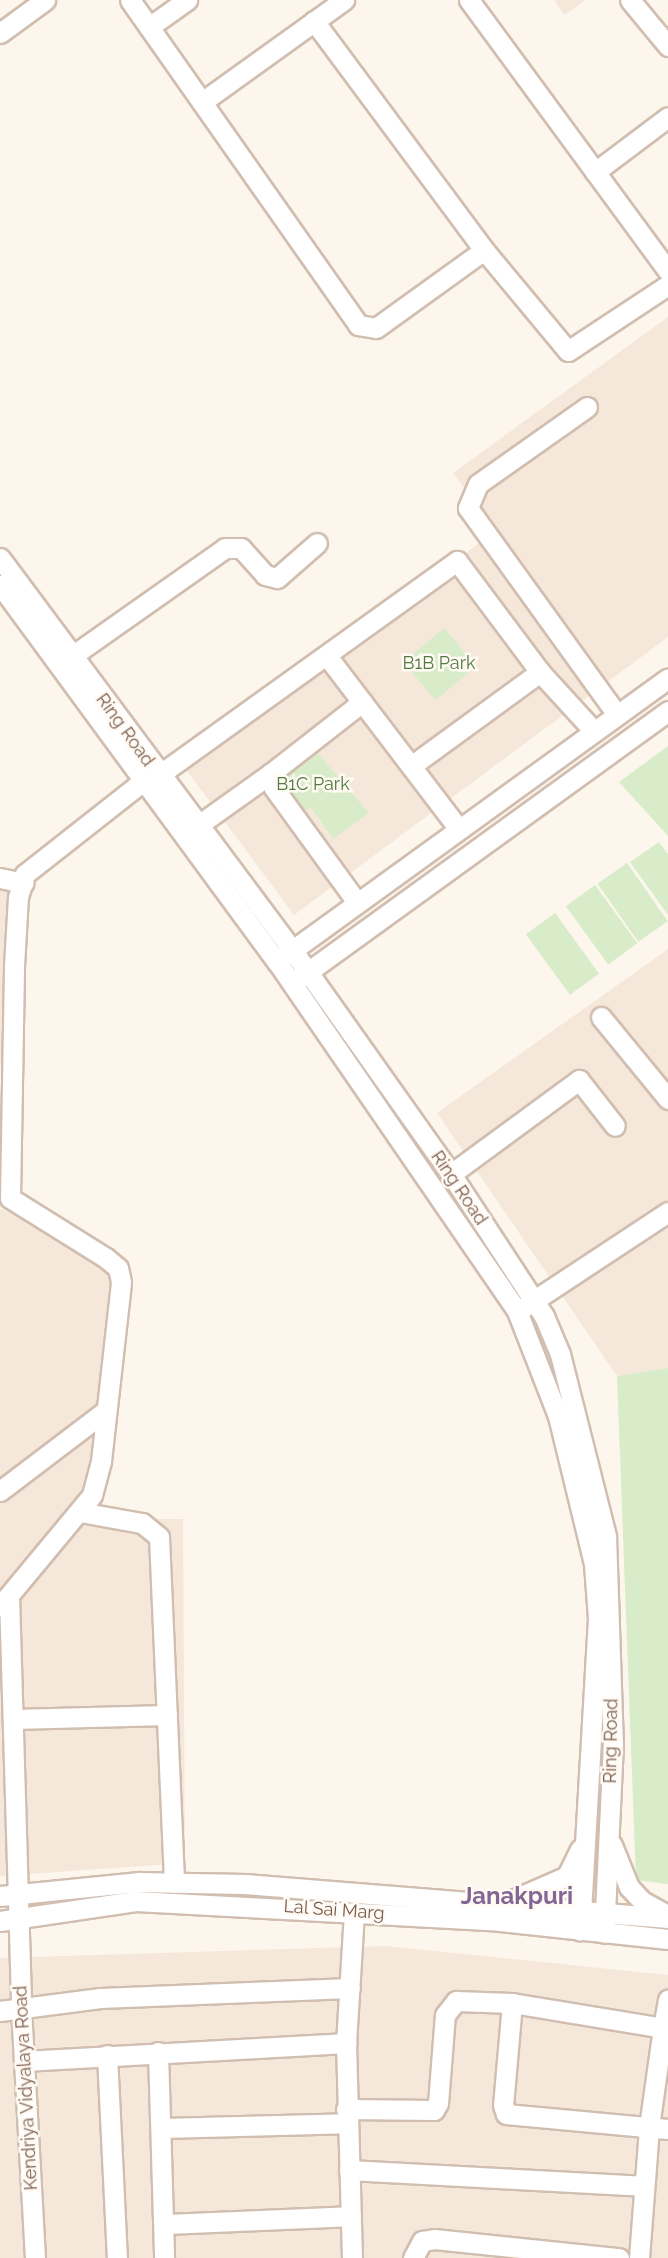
<!DOCTYPE html>
<html>
<head>
<meta charset="utf-8">
<style>
  body { margin:0 }
  #map { position:relative; width:668px; height:2258px; overflow:hidden; background:#fdf6ec; font-family:Raleway,sans-serif }
  div>[style] { position:absolute }
  .residential>* { inset:0; background:#f5e8da }
  .green>* { inset:0; background:#d8ecc9; transform-origin:0 0 }
  .roads { filter:drop-shadow(2px 0 #d1beb0) drop-shadow(-2px 0 #d1beb0) drop-shadow(0 2px #d1beb0) drop-shadow(0 -2px #d1beb0) }
  .minor>* { height:19px; margin:-9.5px; padding:0 9.5px; transform-origin:9.5px; border-radius:9.5px; background:#fff }
  span { translate:-50% -50%; white-space:nowrap; text-align:center; line-height:1.15; -webkit-text-stroke:5px #fffaf3; paint-order:stroke }
  .park-label { font-size:18px; color:#537a41 }
  .street-label { font-size:18px; color:#7a5c4d }
  .district-label { font-size:24px; color:#846695; font-weight:700 }
</style>
</head>
<body>
<div id="map">
  <div class="residential">
    <div style="clip-path:polygon(554px 0,586px 0,564px 15px)"></div>
    <div style="clip-path:polygon(668px 317px,668px 637px,294px 915px,179px 760px,495px 532px,453px 473px)"></div>
    <div style="clip-path:polygon(0 878px,18px 884px,0 1070px)"></div>
    <div style="clip-path:polygon(668px 949px,668px 1368px,617px 1376px,437px 1113px)"></div>
    <div style="clip-path:polygon(0 1209px,112px 1254px,91px 1486px,62px 1519px,183px 1519px,185px 1863px,0 1876px)"></div>
    <div style="clip-path:polygon(385px 1946px,668px 1975px,668px 2258px,0 2258px,0 1958px)"></div>
  </div>
  <div class="green">
    <div style="left:444px;top:628px;width:50px;height:53px;rotate:50deg"></div>
    <div style="clip-path:polygon(668px 746px,668px 836px,619px 782px)"></div>
    <div style="clip-path:polygon(316px 751px,369px 813px,333px 839px,311px 807px,297px 816px,274px 785px)"></div>
    <div style="clip-path:polygon(659px 842px,668px 854px,668px 915px,630px 862px)"></div>
    <div style="left:627px;top:863px;width:71px;height:36px;rotate:55deg"></div>
    <div style="left:595px;top:885px;width:72px;height:36px;rotate:54deg"></div>
    <div style="left:555px;top:913px;width:75px;height:36px;rotate:54deg"></div>
    <div style="clip-path:polygon(668px 1368px,668px 1884px,636px 1880px,617px 1376px)"></div>
  </div>
  <div class="roads">
    <div class="minor">
      <div style="left:130px;top:0;width:397px;rotate:54.9deg"></div>
      <div style="left:358px;top:325px;width:18px;rotate:9deg"></div>
      <div style="left:376px;top:328px;width:133px;rotate:-35.8deg"></div>
      <div style="left:469px;top:0;width:336px;rotate:53.7deg"></div>
      <div style="left:630px;top:0;width:60px;rotate:50.4deg"></div>
      <div style="left:314px;top:21px;width:285px;rotate:53.4deg"></div>
      <div style="left:484px;top:250px;width:131px;rotate:50.3deg"></div>
      <div style="left:568px;top:351px;width:120px;rotate:-33.4deg"></div>
      <div style="left:149px;top:27px;width:47px;rotate:-35.4deg"></div>
      <div style="left:0;top:33px;width:56px;rotate:-36.3deg"></div>
      <div style="left:202px;top:102px;width:175px;rotate:-35.7deg"></div>
      <div style="left:595px;top:172px;width:91px;rotate:-37deg"></div>
      <div style="left:587px;top:407px;width:133px;rotate:144.8deg"></div>
      <div style="left:478px;top:484px;width:26px;rotate:113deg"></div>
      <div style="left:468px;top:508px;width:253px;rotate:54.2deg"></div>
      <div style="left:0;top:558px;width:487px;rotate:53.3deg"></div>
      <div style="left:291px;top:948px;width:277px;rotate:54.7deg"></div>
      <div style="left:451px;top:1174px;width:170px;rotate:56.8deg"></div>
      <div style="left:544px;top:1316px;width:41px;rotate:67.2deg"></div>
      <div style="left:560px;top:1354px;width:188px;rotate:75.8deg"></div>
      <div style="left:606px;top:1536px;width:207px;rotate:88.1deg"></div>
      <div style="left:613px;top:1743px;width:190px;rotate:92.7deg"></div>
      <div style="left:0;top:585px;width:469px;rotate:53.7deg"></div>
      <div style="left:278px;top:963px;width:422px;rotate:55.5deg"></div>
      <div style="left:517px;top:1311px;width:113px;rotate:68.7deg"></div>
      <div style="left:558px;top:1416px;width:152px;rotate:76.3deg"></div>
      <div style="left:594px;top:1564px;width:54px;rotate:85.8deg"></div>
      <div style="left:598px;top:1618px;width:313px;rotate:93.3deg"></div>
      <div style="left:72px;top:656px;width:187px;rotate:-35.2deg"></div>
      <div style="left:225px;top:548px;width:16px"></div>
      <div style="left:241px;top:548px;width:36px;rotate:48deg"></div>
      <div style="left:265px;top:575px;width:12px;rotate:14deg"></div>
      <div style="left:277px;top:578px;width:53px;rotate:-41.2deg"></div>
      <div style="left:327px;top:656px;width:216px;rotate:52.7deg"></div>
      <div style="left:411px;top:766px;width:160px;rotate:-36.1deg"></div>
      <div style="left:540px;top:672px;width:79px;rotate:47.6deg"></div>
      <div style="left:159px;top:775px;width:367px;rotate:-35.7deg"></div>
      <div style="left:457px;top:561px;width:139px;rotate:53.2deg"></div>
      <div style="left:197px;top:826px;width:90px;rotate:-35.5deg"></div>
      <div style="left:0;top:878px;width:24px;rotate:12deg"></div>
      <div style="left:356px;top:901px;width:140px;rotate:-126deg"></div>
      <div style="left:274px;top:788px;width:15px;rotate:-106deg"></div>
      <div style="left:270px;top:774px;width:117px;rotate:-38deg"></div>
      <div style="left:283px;top:957px;width:475px;rotate:-35.9deg"></div>
      <div style="left:298px;top:979px;width:457px;rotate:-35.9deg"></div>
      <div style="left:601px;top:1017px;width:106px;rotate:50.7deg"></div>
      <div style="left:451px;top:1174px;width:159px;rotate:-36.3deg"></div>
      <div style="left:579px;top:1080px;width:58px;rotate:52deg"></div>
      <div style="left:10px;top:1198px;width:232px;rotate:-89deg"></div>
      <div style="left:14px;top:966px;width:69px;rotate:-86.7deg"></div>
      <div style="left:18px;top:897px;width:24px;rotate:-73deg"></div>
      <div style="left:25px;top:874px;width:160px;rotate:-38.2deg"></div>
      <div style="left:524px;top:1307px;width:173px;rotate:-33.4deg"></div>
      <div style="left:0;top:1491px;width:131px;rotate:-37.2deg"></div>
      <div style="left:80px;top:1512px;width:63px;rotate:10.1deg"></div>
      <div style="left:142px;top:1523px;width:22px;rotate:39deg"></div>
      <div style="left:159px;top:1537px;width:346px;rotate:87.5deg"></div>
      <div style="left:9px;top:1596px;width:412px;rotate:88.3deg"></div>
      <div style="left:21px;top:2008px;width:250px;rotate:86.8deg"></div>
      <div style="left:0;top:1606px;width:144px;rotate:-50.3deg"></div>
      <div style="left:92px;top:1495px;width:35px;rotate:-75deg"></div>
      <div style="left:101px;top:1461px;width:180px;rotate:-83.6deg"></div>
      <div style="left:121px;top:1282px;width:14px;rotate:-102deg"></div>
      <div style="left:118px;top:1268px;width:16px;rotate:-140deg"></div>
      <div style="left:106px;top:1258px;width:113px;rotate:-148deg"></div>
      <div style="left:13px;top:1719px;width:154px;rotate:-1.5deg"></div>
      <div style="left:612px;top:1845px;width:45px;rotate:68deg"></div>
      <div style="left:629px;top:1887px;width:19px;rotate:47deg"></div>
      <div style="left:642px;top:1901px;width:26px;rotate:29deg"></div>
      <div style="left:0;top:1896px;width:140px;rotate:-5.8deg"></div>
      <div style="left:139px;top:1882px;width:106px;rotate:1.1deg"></div>
      <div style="left:245px;top:1884px;width:424px;rotate:4.6deg"></div>
      <div style="left:510px;top:1901px;width:62px;rotate:-23.7deg"></div>
      <div style="left:567px;top:1876px;width:30px;rotate:-64deg"></div>
      <div style="left:0;top:1921px;width:137px;rotate:-8.4deg"></div>
      <div style="left:136px;top:1901px;width:365px;rotate:3.1deg"></div>
      <div style="left:500px;top:1921px;width:169px;rotate:6.1deg"></div>
      <div style="left:512px;top:2003px;width:102px;rotate:95deg"></div>
      <div style="left:503px;top:2105px;width:9px;rotate:72deg"></div>
      <div style="left:506px;top:2114px;width:163px;rotate:5.3deg"></div>
      <div style="left:0;top:2011px;width:101px;rotate:-7.4deg"></div>
      <div style="left:100px;top:1998px;width:250px;rotate:-2.3deg"></div>
      <div style="left:158px;top:2052px;width:206px;rotate:88.3deg"></div>
      <div style="left:107px;top:2055px;width:203px;rotate:87.2deg"></div>
      <div style="left:24px;top:2061px;width:323px;rotate:-3.2deg"></div>
      <div style="left:346px;top:2109px;width:88px;rotate:0.7deg"></div>
      <div style="left:434px;top:2110px;width:8px;rotate:-60deg"></div>
      <div style="left:438px;top:2103px;width:88px;rotate:-85.5deg"></div>
      <div style="left:445px;top:2015px;width:18px;rotate:-52deg"></div>
      <div style="left:456px;top:2001px;width:56px;rotate:2deg"></div>
      <div style="left:512px;top:2003px;width:153px;rotate:9.4deg"></div>
      <div style="left:663px;top:2028px;width:29px;rotate:-80deg"></div>
      <div style="left:162px;top:2128px;width:185px;rotate:-1.5deg"></div>
      <div style="left:349px;top:2170px;width:293px;rotate:3.1deg"></div>
      <div style="left:164px;top:2224px;width:187px;rotate:-2.4deg"></div>
      <div style="left:352px;top:2258px;width:215px;rotate:-91.6deg"></div>
      <div style="left:346px;top:2043px;width:131px;rotate:-86.5deg"></div>
      <div style="left:413px;top:2258px;width:19px;rotate:-62deg"></div>
      <div style="left:422px;top:2241px;width:12px;rotate:-9deg"></div>
      <div style="left:434px;top:2239px;width:186px;rotate:5.9deg"></div>
      <div style="left:639px;top:2258px;width:131px;rotate:-85.6deg"></div>
      <div style="left:649px;top:2127px;width:100px;rotate:-82deg"></div>
      <div style="left:663px;top:2028px;width:5px"></div>
    </div>
  </div>
  <div class="park-label">
    <span style="left:439px;top:663px">B1B Park</span>
    <span style="left:313px;top:784px">B1C Park</span>
  </div>
  <div class="street-label">
    <span style="left:125px;top:730px;rotate:54deg">Ring Road</span>
    <span style="left:459px;top:1188px;rotate:56deg">Ring Road</span>
    <span style="left:611px;top:1741px;rotate:-89deg">Ring Road</span>
    <span style="left:334px;top:1910px;rotate:4deg">Lal Sai Marg</span>
    <span style="left:26px;top:2088px;rotate:-93deg">Kendriya Vidyalaya Road</span>
  </div>
  <div class="district-label">
    <span style="left:517px;top:1896px">Janakpuri</span>
  </div>
</div>
</body>
</html>
